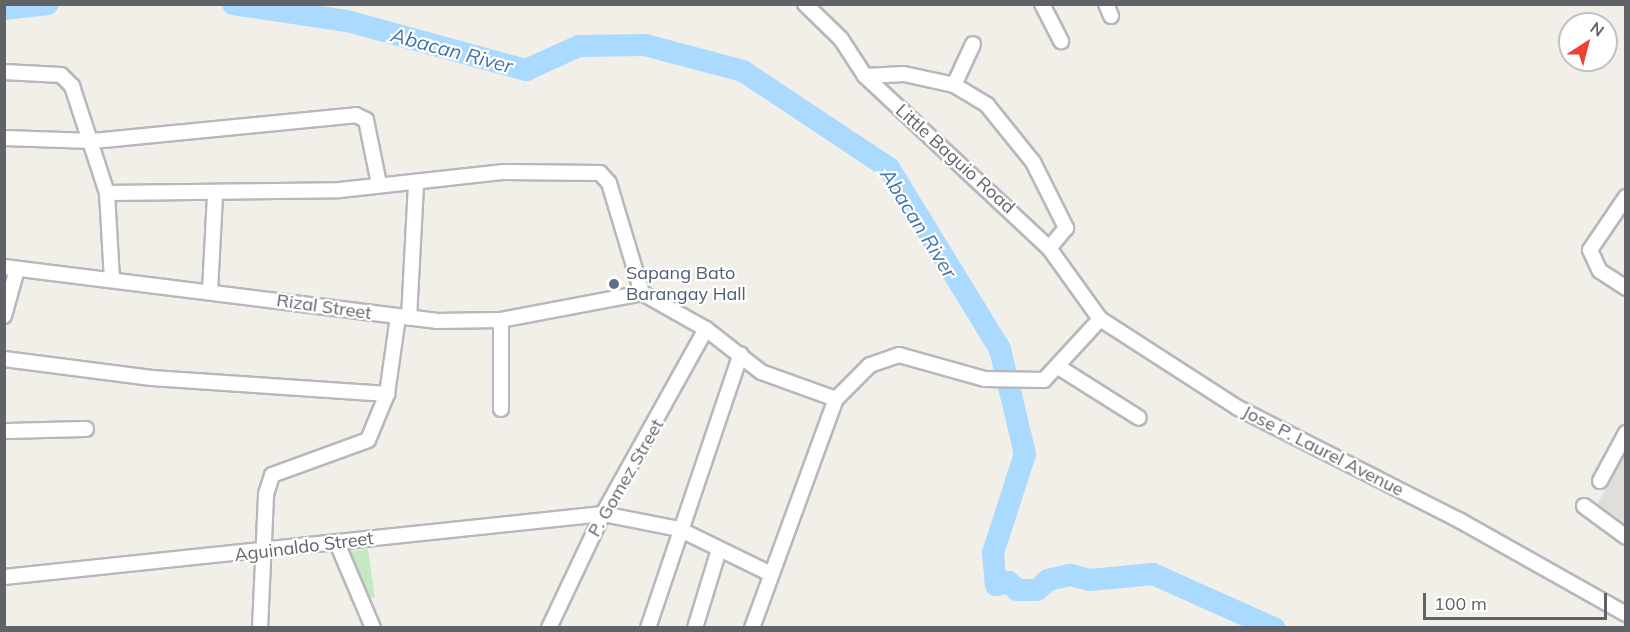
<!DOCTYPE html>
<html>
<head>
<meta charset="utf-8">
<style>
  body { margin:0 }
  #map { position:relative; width:1630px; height:632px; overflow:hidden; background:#f1efe8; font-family:Mulish,sans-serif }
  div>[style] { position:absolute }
  .industrial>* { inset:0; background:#e0deda }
  .green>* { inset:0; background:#c5e8c5; transform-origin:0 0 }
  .river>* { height:22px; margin:-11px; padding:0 11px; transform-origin:11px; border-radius:11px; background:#aadaff }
  .roads { filter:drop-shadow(2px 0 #b5b8bc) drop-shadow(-2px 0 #b5b8bc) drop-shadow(0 2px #b5b8bc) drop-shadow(0 -2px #b5b8bc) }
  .minor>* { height:14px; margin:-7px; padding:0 7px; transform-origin:7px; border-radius:7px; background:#fff }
  .dots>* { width:16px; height:16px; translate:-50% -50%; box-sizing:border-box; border:3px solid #fff; border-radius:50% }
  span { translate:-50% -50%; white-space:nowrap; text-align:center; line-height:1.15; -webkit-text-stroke:4.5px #fff; paint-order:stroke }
  .street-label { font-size:18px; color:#5f6368 }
  .service-label { font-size:18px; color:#4e5e75 }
  .left { translate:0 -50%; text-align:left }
  .water-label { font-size:20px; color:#4174aa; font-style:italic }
  .frame { position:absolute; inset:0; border:6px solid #5f6368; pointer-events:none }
  .north { position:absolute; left:1558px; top:12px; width:60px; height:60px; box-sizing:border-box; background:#fff; border:2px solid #bfc1c3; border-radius:50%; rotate:36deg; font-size:16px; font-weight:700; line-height:24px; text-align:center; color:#5f6368 }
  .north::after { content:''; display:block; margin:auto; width:21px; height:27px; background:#ea4335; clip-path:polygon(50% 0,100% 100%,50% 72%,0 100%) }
  .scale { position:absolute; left:1423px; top:593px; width:184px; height:27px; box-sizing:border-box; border:3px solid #5f6368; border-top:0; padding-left:8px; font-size:18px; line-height:21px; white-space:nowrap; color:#5f6368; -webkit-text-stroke:4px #fff; paint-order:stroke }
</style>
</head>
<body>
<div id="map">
  <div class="industrial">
    <div style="clip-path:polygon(1625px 454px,1625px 525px,1595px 508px)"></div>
  </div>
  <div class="green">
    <div style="left:368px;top:549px;width:49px;height:25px;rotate:82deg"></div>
  </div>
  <div class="river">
    <div style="left:233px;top:4px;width:115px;rotate:8.5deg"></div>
    <div style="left:347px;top:21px;width:186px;rotate:15.3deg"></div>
    <div style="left:526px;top:70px;width:58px;rotate:-24.4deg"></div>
    <div style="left:579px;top:46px;width:66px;rotate:-0.9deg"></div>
    <div style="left:645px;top:45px;width:101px;rotate:14.9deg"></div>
    <div style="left:743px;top:71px;width:175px;rotate:33.6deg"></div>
    <div style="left:889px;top:168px;width:212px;rotate:58.5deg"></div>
    <div style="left:1000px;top:349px;width:108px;rotate:76.6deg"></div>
    <div style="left:1025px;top:454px;width:104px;rotate:107.9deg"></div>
    <div style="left:993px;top:553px;width:32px;rotate:85deg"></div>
    <div style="left:996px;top:585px;width:13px;rotate:-13deg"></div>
    <div style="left:1009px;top:582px;width:11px;rotate:45deg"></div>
    <div style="left:1017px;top:590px;width:20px"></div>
    <div style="left:1037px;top:590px;width:15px;rotate:-42deg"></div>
    <div style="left:1048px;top:580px;width:23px;rotate:-13deg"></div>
    <div style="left:1070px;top:575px;width:21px;rotate:14deg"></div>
    <div style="left:1090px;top:580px;width:63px;rotate:-5.4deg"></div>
    <div style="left:1153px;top:574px;width:133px;rotate:24.1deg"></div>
    <div style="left:4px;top:9px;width:44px;rotate:-6.5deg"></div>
  </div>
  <div class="roads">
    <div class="minor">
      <div style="left:805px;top:4px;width:50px;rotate:44.2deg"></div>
      <div style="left:841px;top:39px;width:44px;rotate:57deg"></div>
      <div style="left:865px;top:76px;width:252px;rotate:43.1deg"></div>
      <div style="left:1049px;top:248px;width:87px;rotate:54.3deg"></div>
      <div style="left:1100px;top:319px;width:164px;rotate:32.8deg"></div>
      <div style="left:1238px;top:408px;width:248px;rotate:26.9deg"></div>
      <div style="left:1459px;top:520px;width:192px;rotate:29.4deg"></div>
      <div style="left:1042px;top:4px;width:42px;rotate:62.8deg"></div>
      <div style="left:1106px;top:4px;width:13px;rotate:67deg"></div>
      <div style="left:4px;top:72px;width:57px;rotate:3deg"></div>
      <div style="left:61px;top:75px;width:16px;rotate:45deg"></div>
      <div style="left:72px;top:86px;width:113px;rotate:71.9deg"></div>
      <div style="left:107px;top:193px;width:87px;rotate:86.7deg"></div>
      <div style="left:865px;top:76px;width:39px;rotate:-3deg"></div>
      <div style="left:904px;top:74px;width:51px;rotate:12.4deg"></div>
      <div style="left:954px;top:85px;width:39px;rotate:31deg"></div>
      <div style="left:987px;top:105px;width:73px;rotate:51.1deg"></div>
      <div style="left:1033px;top:162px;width:74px;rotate:63.4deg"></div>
      <div style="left:1066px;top:228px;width:26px;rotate:130deg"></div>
      <div style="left:954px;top:85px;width:45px;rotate:-65.1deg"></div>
      <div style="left:4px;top:138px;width:89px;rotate:1.9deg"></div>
      <div style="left:93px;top:141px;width:264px;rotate:-5.6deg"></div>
      <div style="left:356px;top:115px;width:11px;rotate:27deg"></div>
      <div style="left:366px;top:120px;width:65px;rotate:78.5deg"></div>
      <div style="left:107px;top:193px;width:233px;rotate:-0.7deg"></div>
      <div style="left:340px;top:190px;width:165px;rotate:-6.3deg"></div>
      <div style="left:504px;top:172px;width:96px;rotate:0.6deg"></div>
      <div style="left:600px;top:173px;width:13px;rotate:48deg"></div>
      <div style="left:609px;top:183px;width:115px;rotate:73.3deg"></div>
      <div style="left:1626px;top:197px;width:64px;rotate:124.2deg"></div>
      <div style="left:1590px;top:250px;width:23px;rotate:65deg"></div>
      <div style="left:1600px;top:271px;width:31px;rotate:33deg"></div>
      <div style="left:4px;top:267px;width:435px;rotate:7.1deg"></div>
      <div style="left:436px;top:321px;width:65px;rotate:-0.9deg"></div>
      <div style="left:501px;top:320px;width:144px;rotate:-10.8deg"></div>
      <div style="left:210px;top:291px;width:96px;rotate:-87deg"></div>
      <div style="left:642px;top:293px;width:73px;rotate:29.4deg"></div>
      <div style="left:706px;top:329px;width:70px;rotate:38deg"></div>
      <div style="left:761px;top:372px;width:80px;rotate:19.8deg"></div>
      <div style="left:836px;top:399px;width:48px;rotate:-45deg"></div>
      <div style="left:870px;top:365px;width:31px;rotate:-19deg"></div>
      <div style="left:899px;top:355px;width:89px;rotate:15.6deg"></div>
      <div style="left:985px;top:379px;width:59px;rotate:1deg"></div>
      <div style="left:1044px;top:380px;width:83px;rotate:-47.4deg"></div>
      <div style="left:4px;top:316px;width:49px;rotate:-74.5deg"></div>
      <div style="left:409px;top:318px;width:134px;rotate:-87deg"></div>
      <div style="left:501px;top:320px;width:89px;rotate:90deg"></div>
      <div style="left:4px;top:359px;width:149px;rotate:7.3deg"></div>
      <div style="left:152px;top:378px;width:236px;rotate:3.9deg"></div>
      <div style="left:1060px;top:368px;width:93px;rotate:32.3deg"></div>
      <div style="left:4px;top:431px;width:82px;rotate:-1.4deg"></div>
      <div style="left:1600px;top:481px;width:55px;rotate:-61.6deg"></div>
      <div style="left:1584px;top:506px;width:52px;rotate:36.4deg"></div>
      <div style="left:337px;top:543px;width:92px;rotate:67deg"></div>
      <div style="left:4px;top:577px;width:602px;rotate:-6deg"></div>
      <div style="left:603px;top:514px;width:77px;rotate:11.2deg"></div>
      <div style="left:679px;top:529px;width:102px;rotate:26.1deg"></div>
      <div style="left:260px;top:628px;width:134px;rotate:-87.4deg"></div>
      <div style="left:266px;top:494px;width:20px;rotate:-72deg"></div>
      <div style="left:272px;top:475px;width:102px;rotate:-20deg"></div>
      <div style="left:368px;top:440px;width:50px;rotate:-67.6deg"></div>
      <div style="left:387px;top:394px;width:78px;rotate:-81.9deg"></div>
      <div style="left:549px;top:628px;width:126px;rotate:-64.7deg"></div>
      <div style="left:603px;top:514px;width:212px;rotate:-60.9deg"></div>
      <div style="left:648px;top:628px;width:289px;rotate:-71.3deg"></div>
      <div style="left:695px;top:628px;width:78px;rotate:-73deg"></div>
      <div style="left:752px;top:628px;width:244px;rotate:-69.9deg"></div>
    </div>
  </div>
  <div class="dots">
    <div style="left:614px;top:284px;background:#5c6f8a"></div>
  </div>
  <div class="street-label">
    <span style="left:955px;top:159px;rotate:42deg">Little Baguio Road</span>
    <span style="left:324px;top:307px;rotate:8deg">Rizal Street</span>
    <span style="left:1323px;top:451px;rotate:27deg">Jose P. Laurel Avenue</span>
    <span style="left:626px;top:478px;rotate:-60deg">P. Gomez Street</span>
    <span style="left:304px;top:547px;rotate:-7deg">Aguinaldo Street</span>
  </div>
  <div class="service-label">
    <span class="left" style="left:626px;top:284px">Sapang Bato<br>Barangay Hall</span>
  </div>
  <div class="water-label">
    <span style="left:452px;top:50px;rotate:15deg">Abacan River</span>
    <span style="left:919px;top:223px;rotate:58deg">Abacan River</span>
  </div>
  <div class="frame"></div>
  <div class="north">N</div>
  <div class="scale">100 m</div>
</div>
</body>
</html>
